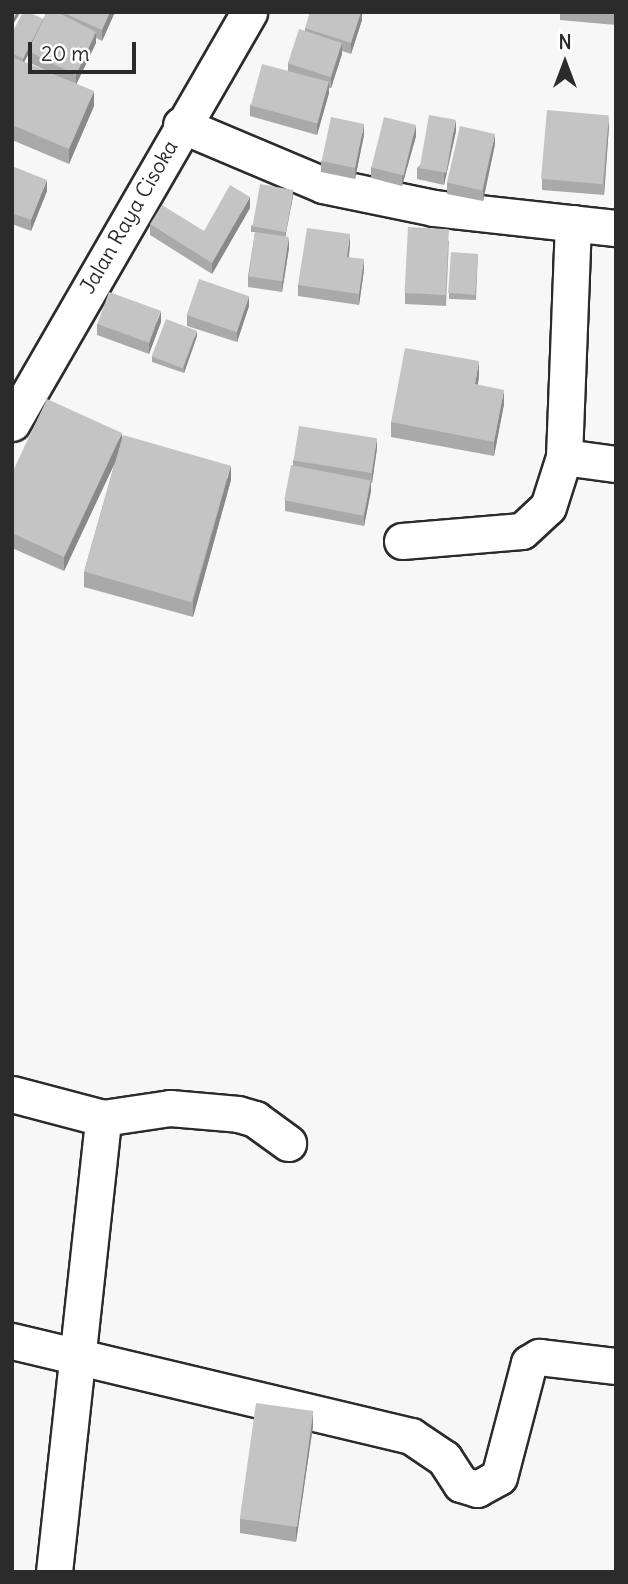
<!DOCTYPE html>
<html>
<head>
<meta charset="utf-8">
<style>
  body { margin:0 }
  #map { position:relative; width:628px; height:1584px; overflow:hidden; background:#f7f7f7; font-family:Delius,sans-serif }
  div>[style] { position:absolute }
  .roads { filter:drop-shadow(2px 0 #2b2b2b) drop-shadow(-2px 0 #2b2b2b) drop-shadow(0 2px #2b2b2b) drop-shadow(0 -2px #2b2b2b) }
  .minor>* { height:35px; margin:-17.5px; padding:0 17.5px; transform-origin:17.5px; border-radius:17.5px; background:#fff }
  .wall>* { inset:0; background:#a9a9a9 }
  .shaded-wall>* { inset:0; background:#898989 }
  .building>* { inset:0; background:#c4c4c4; transform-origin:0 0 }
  span { translate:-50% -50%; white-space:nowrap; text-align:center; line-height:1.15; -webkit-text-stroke:5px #fff; paint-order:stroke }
  .street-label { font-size:21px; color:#2b2b2b }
  .frame { position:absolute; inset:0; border:14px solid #2b2b2b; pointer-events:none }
  .north { position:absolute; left:530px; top:28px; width:70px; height:70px; -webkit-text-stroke:5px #fff; paint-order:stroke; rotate:0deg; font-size:19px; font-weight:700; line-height:28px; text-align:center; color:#2b2b2b }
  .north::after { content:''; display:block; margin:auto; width:24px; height:32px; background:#2b2b2b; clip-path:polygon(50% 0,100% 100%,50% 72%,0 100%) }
  .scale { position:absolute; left:28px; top:42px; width:108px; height:32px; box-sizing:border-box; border:4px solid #2b2b2b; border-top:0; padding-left:9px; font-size:21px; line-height:24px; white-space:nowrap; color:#2b2b2b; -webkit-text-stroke:5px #fff; paint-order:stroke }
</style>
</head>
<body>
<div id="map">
  <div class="roads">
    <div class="minor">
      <div style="left:181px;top:125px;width:154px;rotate:22.9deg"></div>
      <div style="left:323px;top:185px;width:113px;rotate:11.7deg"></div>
      <div style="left:434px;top:208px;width:183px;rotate:6.3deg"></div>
      <div style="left:12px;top:423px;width:474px;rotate:-60deg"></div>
      <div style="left:564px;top:457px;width:52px;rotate:7.7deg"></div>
      <div style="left:402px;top:541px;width:120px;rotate:-4.8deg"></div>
      <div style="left:522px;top:531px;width:35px;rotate:-43deg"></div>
      <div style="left:548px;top:507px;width:52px;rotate:-72.3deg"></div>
      <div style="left:564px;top:457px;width:234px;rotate:-87.8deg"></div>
      <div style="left:12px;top:1094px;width:94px;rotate:14.8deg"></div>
      <div style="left:103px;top:1118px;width:68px;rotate:-8.5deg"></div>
      <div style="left:170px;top:1108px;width:68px;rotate:5deg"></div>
      <div style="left:238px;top:1114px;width:18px;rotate:16deg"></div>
      <div style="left:255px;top:1119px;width:41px;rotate:36deg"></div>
      <div style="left:12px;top:1341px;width:410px;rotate:13.4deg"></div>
      <div style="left:411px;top:1436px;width:40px;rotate:34deg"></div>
      <div style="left:444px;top:1458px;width:31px;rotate:57deg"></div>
      <div style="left:461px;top:1484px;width:17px;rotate:17deg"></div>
      <div style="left:477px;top:1489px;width:25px;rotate:-29deg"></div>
      <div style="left:499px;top:1477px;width:118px;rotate:-75.3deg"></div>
      <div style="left:529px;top:1363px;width:12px;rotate:-31deg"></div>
      <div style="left:539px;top:1357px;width:78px;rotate:6.7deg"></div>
      <div style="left:54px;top:1572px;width:457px;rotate:-83.8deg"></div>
    </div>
  </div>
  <div class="wall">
    <div style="clip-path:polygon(evenodd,47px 12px,115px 12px,102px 41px,96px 38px,96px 43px,76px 84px,94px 106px,69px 164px,12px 140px,12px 33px,43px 19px,47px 12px,28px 55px,28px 62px,49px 72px,24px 62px,28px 55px)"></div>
    <div style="clip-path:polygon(362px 12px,362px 20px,351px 54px,342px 51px,342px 54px,331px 88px,329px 88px,329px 93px,317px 135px,250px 116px,250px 105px,288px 71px,288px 63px,305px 31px,305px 28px)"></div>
    <div style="clip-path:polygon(560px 12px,616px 12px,616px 25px,560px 20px)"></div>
    <div style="clip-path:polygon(609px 126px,604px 195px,542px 190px,542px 179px)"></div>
    <div style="clip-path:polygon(456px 131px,444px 185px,417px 179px,417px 168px)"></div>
    <div style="clip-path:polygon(364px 135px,355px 179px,321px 172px,321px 161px)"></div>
    <div style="clip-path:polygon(416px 136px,402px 186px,371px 178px,371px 167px)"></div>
    <div style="clip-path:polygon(495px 144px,483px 201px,447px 194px,447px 183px)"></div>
    <div style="clip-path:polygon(12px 166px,47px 191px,31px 231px,12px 224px)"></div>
    <div style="clip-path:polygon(293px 196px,285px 237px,289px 248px,282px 292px,248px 287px,248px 276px,255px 232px,251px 232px,251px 226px)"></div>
    <div style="clip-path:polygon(250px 208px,212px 274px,150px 235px,150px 224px,204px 231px)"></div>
    <div style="clip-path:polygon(449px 240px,446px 306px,405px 304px,405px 293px)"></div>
    <div style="clip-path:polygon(350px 245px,349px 257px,364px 270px,359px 305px,298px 296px,298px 285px)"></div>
    <div style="clip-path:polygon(478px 254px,476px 300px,449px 299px,449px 293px)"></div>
    <div style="clip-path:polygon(249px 306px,237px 342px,187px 326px,187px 315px)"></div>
    <div style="clip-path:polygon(161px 322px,149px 354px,97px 335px,97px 324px)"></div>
    <div style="clip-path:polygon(197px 336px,184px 373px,152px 362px,152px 356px)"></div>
    <div style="clip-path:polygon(479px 376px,478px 385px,504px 404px,494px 456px,391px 437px,391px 422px)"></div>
    <div style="clip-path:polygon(122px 439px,231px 480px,193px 617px,84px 587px,84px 572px,115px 462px,64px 571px,12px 548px,12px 473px)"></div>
    <div style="clip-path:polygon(377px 448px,372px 483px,371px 483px,371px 491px,364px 526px,285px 511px,285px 500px,293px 466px,293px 460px)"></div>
    <div style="clip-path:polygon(313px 1426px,296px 1542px,240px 1533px,240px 1519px)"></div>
  </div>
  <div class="shaded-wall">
    <div style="clip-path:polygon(17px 12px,20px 12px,20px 13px,12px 26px,12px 21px)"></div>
    <div style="clip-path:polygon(110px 12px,115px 12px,102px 41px,102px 30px)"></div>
    <div style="clip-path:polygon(361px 12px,362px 12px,362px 20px,351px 54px,351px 43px)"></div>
    <div style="clip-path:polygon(43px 19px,28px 51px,28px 55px,23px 64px,23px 59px)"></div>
    <div style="clip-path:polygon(96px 32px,96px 43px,76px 85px,76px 75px)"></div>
    <div style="clip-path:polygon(342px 43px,342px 54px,331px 88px,331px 78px)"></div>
    <div style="clip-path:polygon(329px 82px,329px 93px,317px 135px,317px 124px)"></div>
    <div style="clip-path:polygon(94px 91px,94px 106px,69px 164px,69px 149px)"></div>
    <div style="clip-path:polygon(609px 115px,609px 126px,604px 195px,604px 184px)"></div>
    <div style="clip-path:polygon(456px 120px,456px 131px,444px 185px,444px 174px)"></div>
    <div style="clip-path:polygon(364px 124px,364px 135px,355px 179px,355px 168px)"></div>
    <div style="clip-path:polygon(416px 125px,416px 136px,402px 186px,402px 175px)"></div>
    <div style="clip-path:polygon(495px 134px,495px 144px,483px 201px,483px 190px)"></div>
    <div style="clip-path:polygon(47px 180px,47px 191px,31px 231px,31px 220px)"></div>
    <div style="clip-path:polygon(293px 190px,293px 196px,285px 238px,285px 233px)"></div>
    <div style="clip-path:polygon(250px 197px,250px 208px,212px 274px,212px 263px)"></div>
    <div style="clip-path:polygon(350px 234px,350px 245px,347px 268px,347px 257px)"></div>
    <div style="clip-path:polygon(289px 237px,289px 248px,282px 292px,282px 281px)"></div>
    <div style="clip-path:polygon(364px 259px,364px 270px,359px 305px,359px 294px)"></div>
    <div style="clip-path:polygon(249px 296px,249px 306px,237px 342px,237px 332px)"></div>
    <div style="clip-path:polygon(161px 311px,161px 322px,149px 354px,149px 343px)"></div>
    <div style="clip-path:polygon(197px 331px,197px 336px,184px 373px,184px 367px)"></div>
    <div style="clip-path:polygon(479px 361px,479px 376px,475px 399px,475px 384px)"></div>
    <div style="clip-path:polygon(504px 390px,504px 404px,494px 456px,494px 442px)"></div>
    <div style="clip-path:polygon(122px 433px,122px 448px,64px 571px,64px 557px)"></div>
    <div style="clip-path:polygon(377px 438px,377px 448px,372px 483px,372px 472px)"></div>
    <div style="clip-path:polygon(231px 465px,231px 480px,193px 617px,193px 602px)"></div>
    <div style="clip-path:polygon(371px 480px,371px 491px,364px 526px,364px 515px)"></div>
    <div style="clip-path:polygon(313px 1411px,313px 1426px,296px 1542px,296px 1527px)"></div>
  </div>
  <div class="building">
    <div style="clip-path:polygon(12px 12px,17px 12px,12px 21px)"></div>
    <div style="clip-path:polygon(23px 12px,29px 12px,43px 19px,23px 59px,12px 53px,12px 33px)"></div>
    <div style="clip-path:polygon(47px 12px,57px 12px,96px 32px,76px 75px,28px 51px)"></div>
    <div style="clip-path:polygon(62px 12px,110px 12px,102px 30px)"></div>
    <div style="clip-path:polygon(310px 12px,361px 12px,351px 43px,305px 28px)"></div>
    <div style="clip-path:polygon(594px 12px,616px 12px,616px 14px)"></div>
    <div style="left:299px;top:29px;width:45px;height:36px;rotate:18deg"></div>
    <div style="clip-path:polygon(12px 57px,94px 91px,69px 149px,12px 125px)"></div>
    <div style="left:262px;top:64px;width:69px;height:43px;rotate:15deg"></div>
    <div style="left:547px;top:110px;width:62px;height:69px;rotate:5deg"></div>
    <div style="left:429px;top:115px;width:27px;height:54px;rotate:10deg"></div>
    <div style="left:331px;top:117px;width:34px;height:45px;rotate:12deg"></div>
    <div style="left:384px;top:117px;width:33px;height:52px;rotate:14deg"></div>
    <div style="left:460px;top:126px;width:36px;height:58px;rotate:13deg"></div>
    <div style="clip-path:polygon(12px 166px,47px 180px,31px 220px,12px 213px)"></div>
    <div style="left:260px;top:184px;width:34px;height:43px;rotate:10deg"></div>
    <div style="clip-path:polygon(230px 185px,250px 197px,212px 263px,150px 224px,162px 205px,204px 231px)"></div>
    <div style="left:408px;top:227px;width:41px;height:66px;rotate:3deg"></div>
    <div style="clip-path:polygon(307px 228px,350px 234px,347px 257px,364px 259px,359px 294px,298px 285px)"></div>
    <div style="left:255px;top:232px;width:34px;height:45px;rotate:8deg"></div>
    <div style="left:451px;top:252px;width:27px;height:41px;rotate:4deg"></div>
    <div style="left:199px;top:279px;width:53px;height:38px;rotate:19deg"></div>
    <div style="left:109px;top:292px;width:55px;height:34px;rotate:20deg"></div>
    <div style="left:166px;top:319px;width:33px;height:40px;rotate:21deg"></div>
    <div style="clip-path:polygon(405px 348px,479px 361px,475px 384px,504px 390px,494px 442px,391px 422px)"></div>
    <div style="clip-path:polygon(47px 399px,122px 433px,64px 557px,12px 533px,12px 473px)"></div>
    <div style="left:299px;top:426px;width:79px;height:35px;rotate:9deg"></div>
    <div style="left:123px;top:435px;width:112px;height:142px;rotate:16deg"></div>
    <div style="left:291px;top:465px;width:81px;height:36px;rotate:11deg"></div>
    <div style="left:256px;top:1403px;width:58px;height:117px;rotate:8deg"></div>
  </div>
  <div class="street-label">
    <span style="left:129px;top:217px;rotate:-60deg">Jalan Raya Cisoka</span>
  </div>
  <div class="frame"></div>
  <div class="north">N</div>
  <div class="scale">20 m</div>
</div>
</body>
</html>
